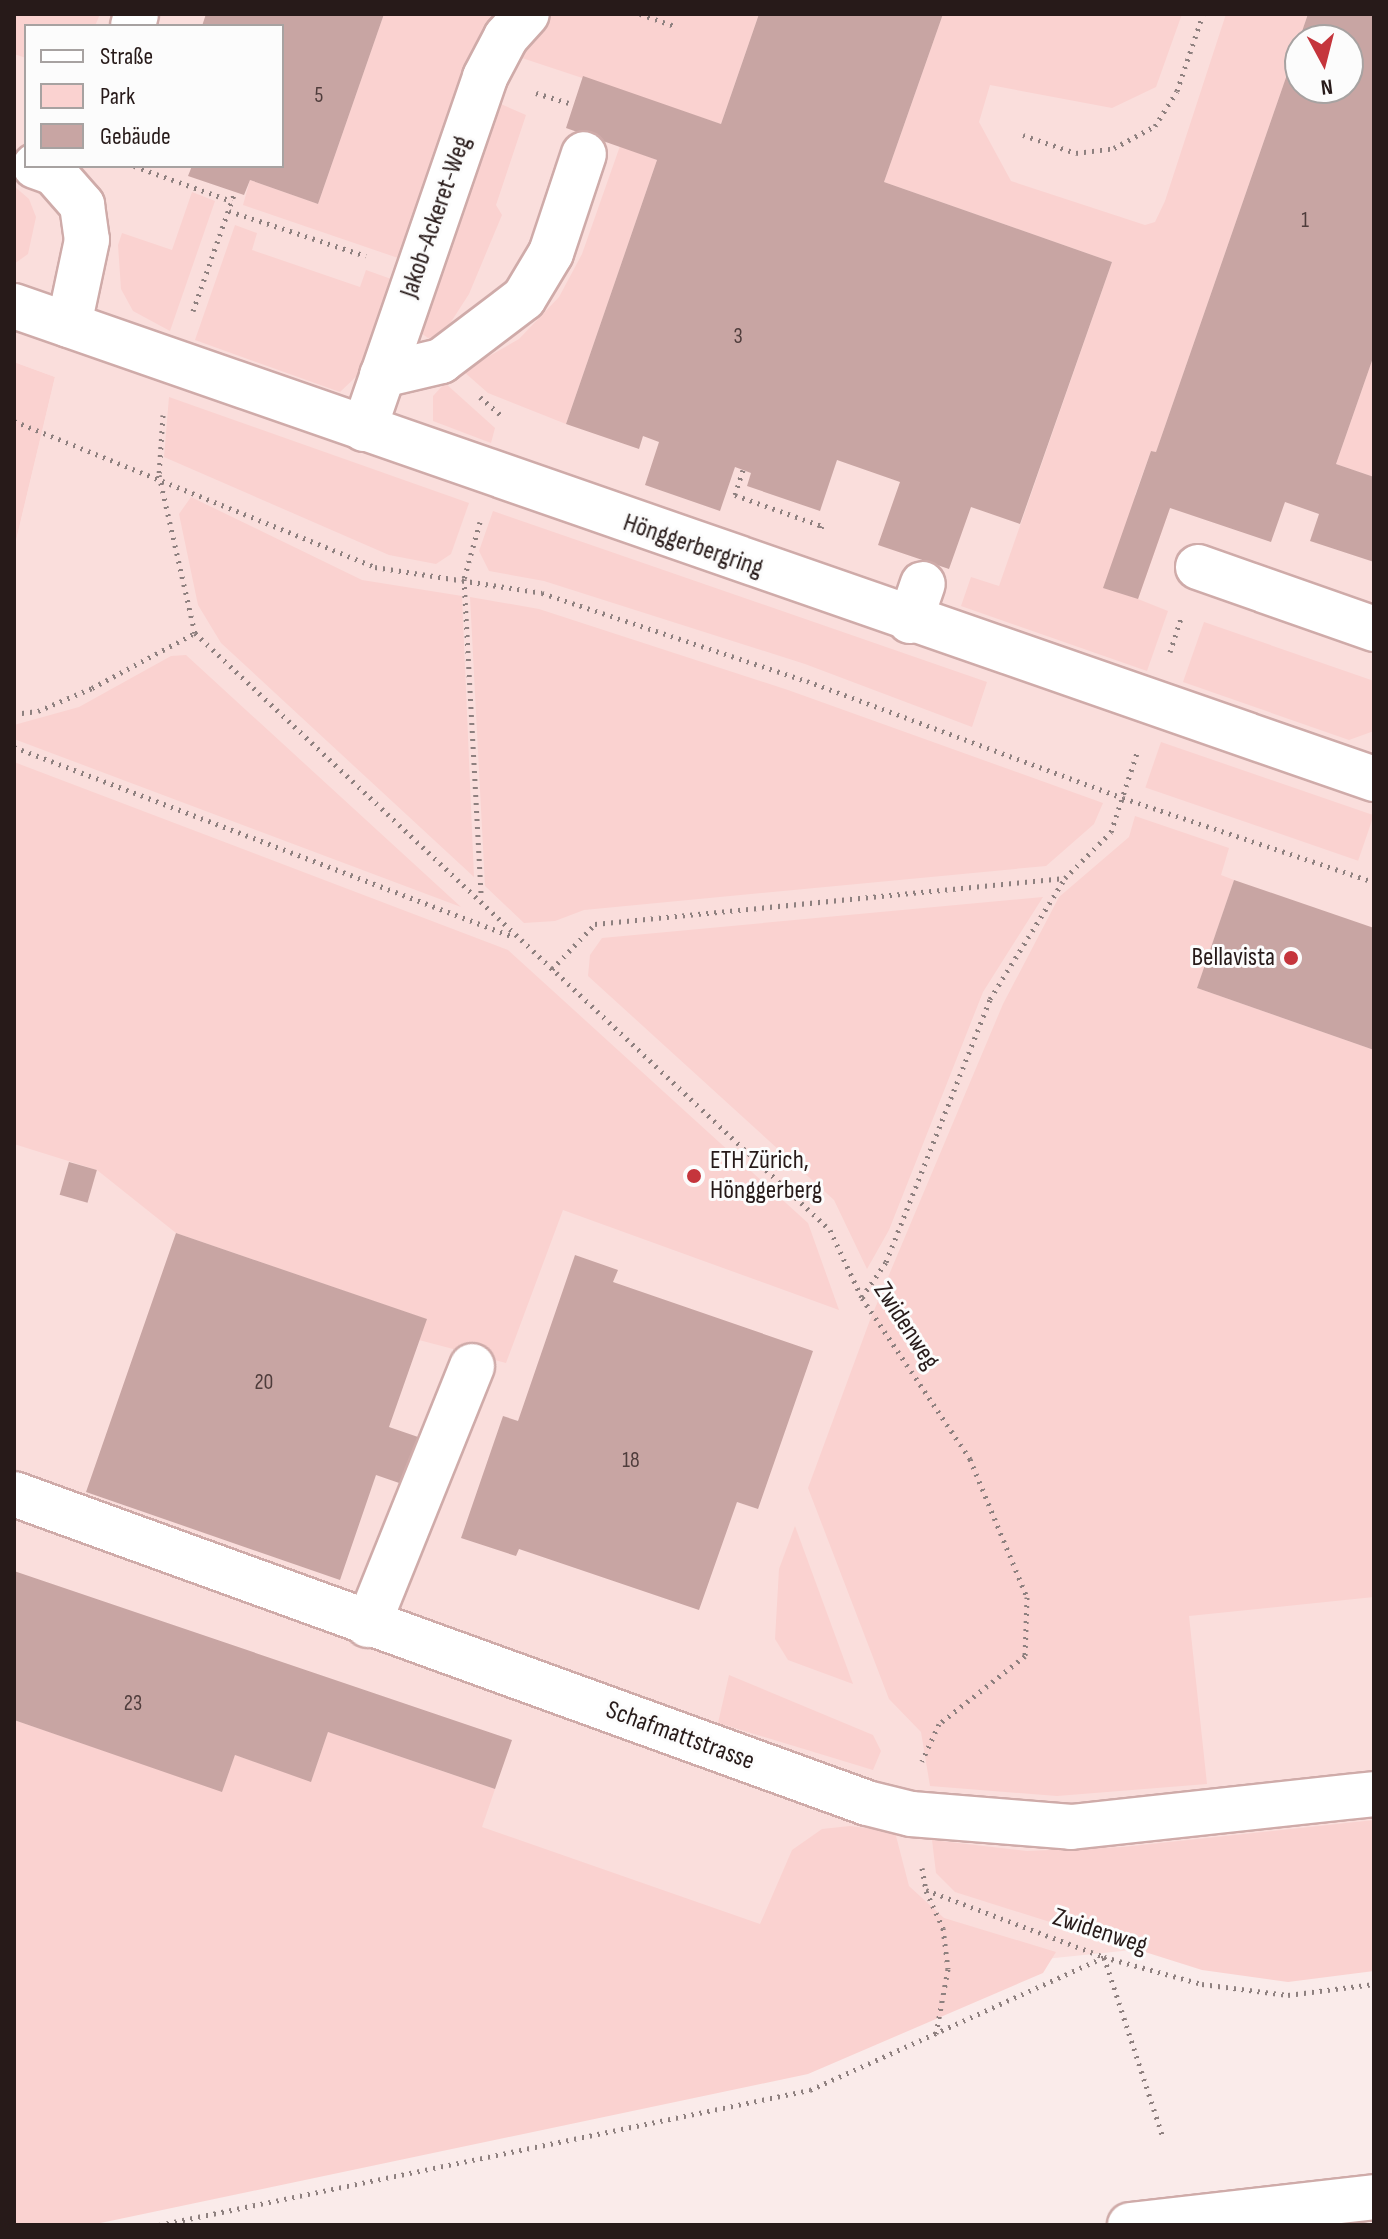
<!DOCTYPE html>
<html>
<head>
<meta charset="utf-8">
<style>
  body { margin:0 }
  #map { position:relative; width:1388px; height:2239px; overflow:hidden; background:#faebea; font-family:"Sofia Sans Condensed",sans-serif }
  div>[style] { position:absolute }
  .built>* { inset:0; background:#fadedc }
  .green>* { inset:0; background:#fad2d0; transform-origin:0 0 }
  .building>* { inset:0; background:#c8a5a3; transform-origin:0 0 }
  .path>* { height:5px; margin-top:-2.5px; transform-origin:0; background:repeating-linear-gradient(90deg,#8e807f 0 2px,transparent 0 8px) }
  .roads { filter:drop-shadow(2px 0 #cfaba9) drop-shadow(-2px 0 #cfaba9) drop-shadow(0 2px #cfaba9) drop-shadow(0 -2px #cfaba9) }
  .minor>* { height:44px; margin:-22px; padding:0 22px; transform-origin:22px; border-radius:22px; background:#fff }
  .dots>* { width:22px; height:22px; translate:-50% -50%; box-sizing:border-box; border:4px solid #fcfcfc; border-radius:50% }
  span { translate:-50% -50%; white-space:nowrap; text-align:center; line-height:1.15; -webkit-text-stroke:6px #fcfcfc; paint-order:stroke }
  .number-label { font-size:22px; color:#4f3d3c }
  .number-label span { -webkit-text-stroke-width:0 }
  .street-label { font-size:26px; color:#271a19 }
  .poi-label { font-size:26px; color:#271a19 }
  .right { translate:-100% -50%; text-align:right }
  .left { translate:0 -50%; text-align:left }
  .frame { position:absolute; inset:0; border:16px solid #271a19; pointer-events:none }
  .legend { position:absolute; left:24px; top:24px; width:260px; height:144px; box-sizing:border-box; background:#fcfcfc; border:2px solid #a7a2a1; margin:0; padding:10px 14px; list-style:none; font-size:24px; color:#271a19 }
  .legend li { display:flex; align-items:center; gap:16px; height:40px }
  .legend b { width:40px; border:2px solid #a7a2a1 }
  .north { position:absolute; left:1284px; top:24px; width:80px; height:80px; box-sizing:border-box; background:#fcfcfc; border:2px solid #a7a2a1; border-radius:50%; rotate:173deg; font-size:22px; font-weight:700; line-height:32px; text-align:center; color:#271a19 }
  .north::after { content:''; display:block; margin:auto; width:28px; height:36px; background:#c5353c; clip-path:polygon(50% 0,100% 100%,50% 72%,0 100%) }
</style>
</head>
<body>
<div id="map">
  <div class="built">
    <div style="clip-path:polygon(evenodd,14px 14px,1374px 14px,1374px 1925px,948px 1969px,14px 1803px,14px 549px,55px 377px,14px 362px,14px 14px,26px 26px,282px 26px,282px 166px,26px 166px,26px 26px,14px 14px,1300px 40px,1348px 40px,1348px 88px,1300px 88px,1300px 40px)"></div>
  </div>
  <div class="green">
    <div style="clip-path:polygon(14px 14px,100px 14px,95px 26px,26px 26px,26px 58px,14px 54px)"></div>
    <div style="clip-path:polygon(384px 14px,503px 14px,472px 48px,401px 259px,243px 205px,250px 180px,318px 204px)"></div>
    <div style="clip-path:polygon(553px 14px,759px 14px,721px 124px,516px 56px)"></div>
    <div style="clip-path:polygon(943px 14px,1182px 14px,1156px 87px,1112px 108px,990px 85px,979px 122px,1011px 181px,1145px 225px,1155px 222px,1165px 201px,1226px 14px,1308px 14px,1156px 452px,1151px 451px,1135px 495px,1170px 508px,1138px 599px,1168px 611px,1147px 671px,961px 606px,971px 577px,999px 586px,1112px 262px,884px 182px)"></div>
    <div style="clip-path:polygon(494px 101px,526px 115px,496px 205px,502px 215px,469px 294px,442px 336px,428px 338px,418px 331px)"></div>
    <div style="clip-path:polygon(620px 146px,657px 160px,566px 424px,488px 393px,463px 371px,519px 339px,559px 297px,582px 254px)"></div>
    <div style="clip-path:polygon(14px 186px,29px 199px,36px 217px,28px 254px,14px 264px)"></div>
    <div style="clip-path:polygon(192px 192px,215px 201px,170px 331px,133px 311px,121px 289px,118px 245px,122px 233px,172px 250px)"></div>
    <div style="clip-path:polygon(235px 225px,257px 233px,252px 250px,360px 287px,366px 270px,394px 280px,363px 370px,340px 392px,195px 340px)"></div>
    <div style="clip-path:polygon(1374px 355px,1374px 477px,1336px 464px)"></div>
    <div style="clip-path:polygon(14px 362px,55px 377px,14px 549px)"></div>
    <div style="clip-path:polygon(445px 383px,495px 428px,491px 443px,433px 421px,433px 396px)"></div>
    <div style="clip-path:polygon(169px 397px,469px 503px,451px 554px,436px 564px,389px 555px,164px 457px)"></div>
    <div style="clip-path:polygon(191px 497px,362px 580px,462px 596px,474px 877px,221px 643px,198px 605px,179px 514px)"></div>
    <div style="clip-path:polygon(493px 511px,987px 682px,972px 727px,805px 664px,544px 581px,489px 571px,479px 551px)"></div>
    <div style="clip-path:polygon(470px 597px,539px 609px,788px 690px,1103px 803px,1094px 824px,1046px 866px,584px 910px,555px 921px,524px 923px,485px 886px)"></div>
    <div style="clip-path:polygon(1204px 622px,1374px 681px,1374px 731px,1349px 740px,1183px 682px)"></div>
    <div style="clip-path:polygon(186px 655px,461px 907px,14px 739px,14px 725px,79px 707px,171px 656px)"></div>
    <div style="left:1161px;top:742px;width:225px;height:48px;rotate:19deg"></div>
    <div style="clip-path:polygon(14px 762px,508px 950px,808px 1223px,839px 1310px,563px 1210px,506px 1363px,419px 1340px,426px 1319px,176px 1233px,97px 1170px,14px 1144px)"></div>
    <div style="clip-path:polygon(1135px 816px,1229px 848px,1221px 875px,1234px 880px,1197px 988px,1374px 1050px,1374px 1597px,1189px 1616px,1207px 1784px,1057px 1796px,930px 1786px,921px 1732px,889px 1699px,808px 1488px,870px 1320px,1003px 1004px,1059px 897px,1129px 837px)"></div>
    <div style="clip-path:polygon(1043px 897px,983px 992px,889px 1230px,867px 1269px,834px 1200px,588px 976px,590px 955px,602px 938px)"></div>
    <div style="clip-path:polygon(795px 1526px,853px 1684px,788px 1660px,775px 1639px,779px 1569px)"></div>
    <div style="clip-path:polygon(729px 1675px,873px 1735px,881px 1751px,873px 1770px,718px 1723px)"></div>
    <div style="clip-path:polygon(14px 1720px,222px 1791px,235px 1755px,311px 1781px,328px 1732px,495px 1789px,482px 1827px,760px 1924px,792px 1850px,822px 1829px,850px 1826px,895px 1832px,909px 1886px,944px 1918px,1056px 1952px,1043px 1973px,808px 2074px,91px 2225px,14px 2225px)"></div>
    <div style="clip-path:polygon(1374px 1820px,1374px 1971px,1288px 1982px,1202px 1970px,955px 1892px,936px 1873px,932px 1840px,1027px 1851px,1123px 1847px)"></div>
  </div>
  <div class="building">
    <div style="clip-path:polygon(206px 14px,384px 14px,318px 204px,250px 180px,244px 195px,188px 176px,192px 166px,282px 166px,282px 26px,202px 26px)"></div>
    <div style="clip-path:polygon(759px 14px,943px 14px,884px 182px,1112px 262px,1020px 524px,971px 507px,949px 569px,878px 545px,900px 482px,837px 460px,820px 511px,747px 486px,751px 473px,735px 467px,720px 511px,645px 485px,659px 442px,643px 436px,639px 449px,566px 424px,657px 160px,566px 128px,583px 76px,721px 124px)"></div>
    <div style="clip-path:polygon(evenodd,1308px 14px,1374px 14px,1374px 355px,1336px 464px,1374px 477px,1374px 562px,1310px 541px,1319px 514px,1285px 502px,1271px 542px,1170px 508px,1138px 599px,1103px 588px,1151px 451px,1156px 452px,1308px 14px,1300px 40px,1348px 40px,1348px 88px,1300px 88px,1300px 40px)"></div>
    <div style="clip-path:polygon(1234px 880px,1374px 928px,1374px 1050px,1197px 988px)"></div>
    <div style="left:69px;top:1162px;width:29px;height:34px;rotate:16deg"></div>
    <div style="clip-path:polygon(176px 1233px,427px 1319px,389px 1427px,421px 1438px,405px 1485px,376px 1475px,340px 1580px,86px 1492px)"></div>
    <div style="clip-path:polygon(575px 1255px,618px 1270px,613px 1282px,813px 1351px,758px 1509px,737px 1502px,699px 1610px,519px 1549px,516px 1556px,461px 1538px,503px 1416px,518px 1421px)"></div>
    <div style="clip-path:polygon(14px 1571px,512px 1740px,495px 1789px,328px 1732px,311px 1782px,235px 1755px,222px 1792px,14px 1720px)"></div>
  </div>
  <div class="path">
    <div style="left:640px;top:14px;width:37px;rotate:19deg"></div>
    <div style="left:536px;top:93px;width:34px;rotate:17deg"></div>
    <div style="left:1023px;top:135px;width:56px;rotate:18.8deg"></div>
    <div style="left:1076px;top:153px;width:38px;rotate:-7deg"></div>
    <div style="left:1114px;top:148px;width:47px;rotate:-28.2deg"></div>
    <div style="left:1155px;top:126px;width:41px;rotate:-57.8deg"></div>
    <div style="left:1177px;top:91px;width:81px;rotate:-71.3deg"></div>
    <div style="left:134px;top:166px;width:104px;rotate:19.7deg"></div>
    <div style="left:229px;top:211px;width:144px;rotate:18.2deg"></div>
    <div style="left:193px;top:311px;width:126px;rotate:-70.6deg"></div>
    <div style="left:480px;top:397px;width:30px;rotate:41deg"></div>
    <div style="left:163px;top:415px;width:60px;rotate:93.8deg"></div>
    <div style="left:159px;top:475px;width:162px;rotate:77.2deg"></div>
    <div style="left:195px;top:633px;width:872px;rotate:43.23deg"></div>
    <div style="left:830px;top:1230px;width:75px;rotate:64.8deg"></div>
    <div style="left:862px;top:1298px;width:194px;rotate:56.1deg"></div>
    <div style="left:970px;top:1459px;width:149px;rotate:67.6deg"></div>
    <div style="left:1027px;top:1597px;width:59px;rotate:91.9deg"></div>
    <div style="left:1025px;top:1656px;width:110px;rotate:141.7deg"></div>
    <div style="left:939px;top:1724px;width:41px;rotate:114.7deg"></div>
    <div style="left:14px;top:421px;width:389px;rotate:22deg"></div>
    <div style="left:375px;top:567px;width:169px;rotate:8.8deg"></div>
    <div style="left:542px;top:593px;width:279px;rotate:18.4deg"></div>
    <div style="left:807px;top:681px;width:337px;rotate:20.3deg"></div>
    <div style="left:1123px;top:798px;width:265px;rotate:18.5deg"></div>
    <div style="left:743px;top:470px;width:26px;rotate:108deg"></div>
    <div style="left:735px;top:495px;width:92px;rotate:19.6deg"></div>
    <div style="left:822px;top:526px;width:5px;rotate:112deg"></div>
    <div style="left:480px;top:522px;width:59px;rotate:105.7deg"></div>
    <div style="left:464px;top:579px;width:319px;rotate:86.9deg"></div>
    <div style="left:1170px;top:652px;width:39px;rotate:-72deg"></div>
    <div style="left:14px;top:714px;width:24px;rotate:-7deg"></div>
    <div style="left:38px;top:711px;width:59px;rotate:-23.1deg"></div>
    <div style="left:92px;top:688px;width:117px;rotate:-28.1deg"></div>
    <div style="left:14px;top:747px;width:535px;rotate:20.81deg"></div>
    <div style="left:552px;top:969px;width:62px;rotate:-46.3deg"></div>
    <div style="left:595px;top:924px;width:472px;rotate:-5.6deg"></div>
    <div style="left:1065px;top:878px;width:65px;rotate:-45deg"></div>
    <div style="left:1111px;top:832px;width:83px;rotate:-71.8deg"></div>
    <div style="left:862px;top:1297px;width:42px;rotate:-55.6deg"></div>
    <div style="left:886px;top:1262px;width:283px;rotate:-68.4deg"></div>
    <div style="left:990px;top:999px;width:142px;rotate:-58.2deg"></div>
    <div style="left:922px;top:1868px;width:22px;rotate:80deg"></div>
    <div style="left:926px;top:1890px;width:190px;rotate:20.6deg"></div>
    <div style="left:1104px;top:1957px;width:102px;rotate:15.4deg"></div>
    <div style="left:1202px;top:1984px;width:87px;rotate:7.3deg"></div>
    <div style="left:1288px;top:1995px;width:87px;rotate:-7.3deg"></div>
    <div style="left:926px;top:1891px;width:41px;rotate:65.3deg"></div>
    <div style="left:943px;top:1928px;width:41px;rotate:83deg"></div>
    <div style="left:948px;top:1969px;width:66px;rotate:100.5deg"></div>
    <div style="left:159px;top:2225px;width:665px;rotate:-11.72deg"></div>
    <div style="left:810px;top:2090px;width:323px;rotate:-24.3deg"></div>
    <div style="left:1104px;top:1957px;width:190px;rotate:71.9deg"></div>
  </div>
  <div class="roads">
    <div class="minor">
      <div style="left:133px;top:26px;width:12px;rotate:-76deg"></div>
      <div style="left:35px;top:166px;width:20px;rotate:20deg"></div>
      <div style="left:54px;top:173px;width:43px;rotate:48.8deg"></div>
      <div style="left:82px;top:205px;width:35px;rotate:82deg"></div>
      <div style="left:87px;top:240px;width:87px;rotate:102deg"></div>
      <div style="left:14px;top:306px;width:1440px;rotate:19.18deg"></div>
      <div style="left:382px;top:375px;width:61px;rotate:-13.3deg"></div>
      <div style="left:441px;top:361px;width:104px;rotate:-37.2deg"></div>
      <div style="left:524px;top:298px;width:52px;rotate:-59deg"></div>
      <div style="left:551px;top:253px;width:104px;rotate:-71.6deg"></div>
      <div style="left:364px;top:429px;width:372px;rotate:-71deg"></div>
      <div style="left:485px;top:77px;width:45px;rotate:-62.3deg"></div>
      <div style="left:506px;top:37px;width:31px;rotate:-48deg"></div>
      <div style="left:1198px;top:567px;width:187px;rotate:19.4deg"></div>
      <div style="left:910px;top:621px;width:39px;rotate:-71deg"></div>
      <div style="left:14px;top:1494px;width:907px;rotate:19.91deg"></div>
      <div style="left:867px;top:1803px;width:45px;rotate:14deg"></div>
      <div style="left:911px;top:1814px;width:161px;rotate:4.6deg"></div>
      <div style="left:1071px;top:1827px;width:305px;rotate:-6.2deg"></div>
      <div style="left:368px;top:1625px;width:279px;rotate:-68.1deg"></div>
      <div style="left:1130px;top:2225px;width:246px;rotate:-6.5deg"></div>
    </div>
  </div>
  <div class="dots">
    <div style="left:1291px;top:958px;background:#c5353c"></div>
    <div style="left:694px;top:1176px;background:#c5353c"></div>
  </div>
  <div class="number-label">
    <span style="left:319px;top:96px">5</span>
    <span style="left:1305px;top:221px">1</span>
    <span style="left:738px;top:337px">3</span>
    <span style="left:264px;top:1383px">20</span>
    <span style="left:631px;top:1461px">18</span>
    <span style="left:133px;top:1704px">23</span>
  </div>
  <div class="street-label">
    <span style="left:436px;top:217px;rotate:-71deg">Jakob-Ackeret-Weg</span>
    <span style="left:693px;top:546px;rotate:19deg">Hönggerbergring</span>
    <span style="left:906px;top:1326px;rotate:57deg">Zwidenweg</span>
    <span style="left:680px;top:1736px;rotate:20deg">Schafmattstrasse</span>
    <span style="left:1100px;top:1932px;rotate:18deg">Zwidenweg</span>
  </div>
  <div class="poi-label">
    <span class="right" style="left:1275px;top:958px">Bellavista</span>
    <span class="left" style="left:710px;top:1176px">ETH Zürich,<br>Hönggerberg</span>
  </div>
  <div class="frame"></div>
  <ul class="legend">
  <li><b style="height:10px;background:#fff"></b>Straße</li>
  <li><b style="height:22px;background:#fad2d0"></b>Park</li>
  <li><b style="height:22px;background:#c8a5a3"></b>Gebäude</li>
  </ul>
  <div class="north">N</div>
</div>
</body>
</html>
